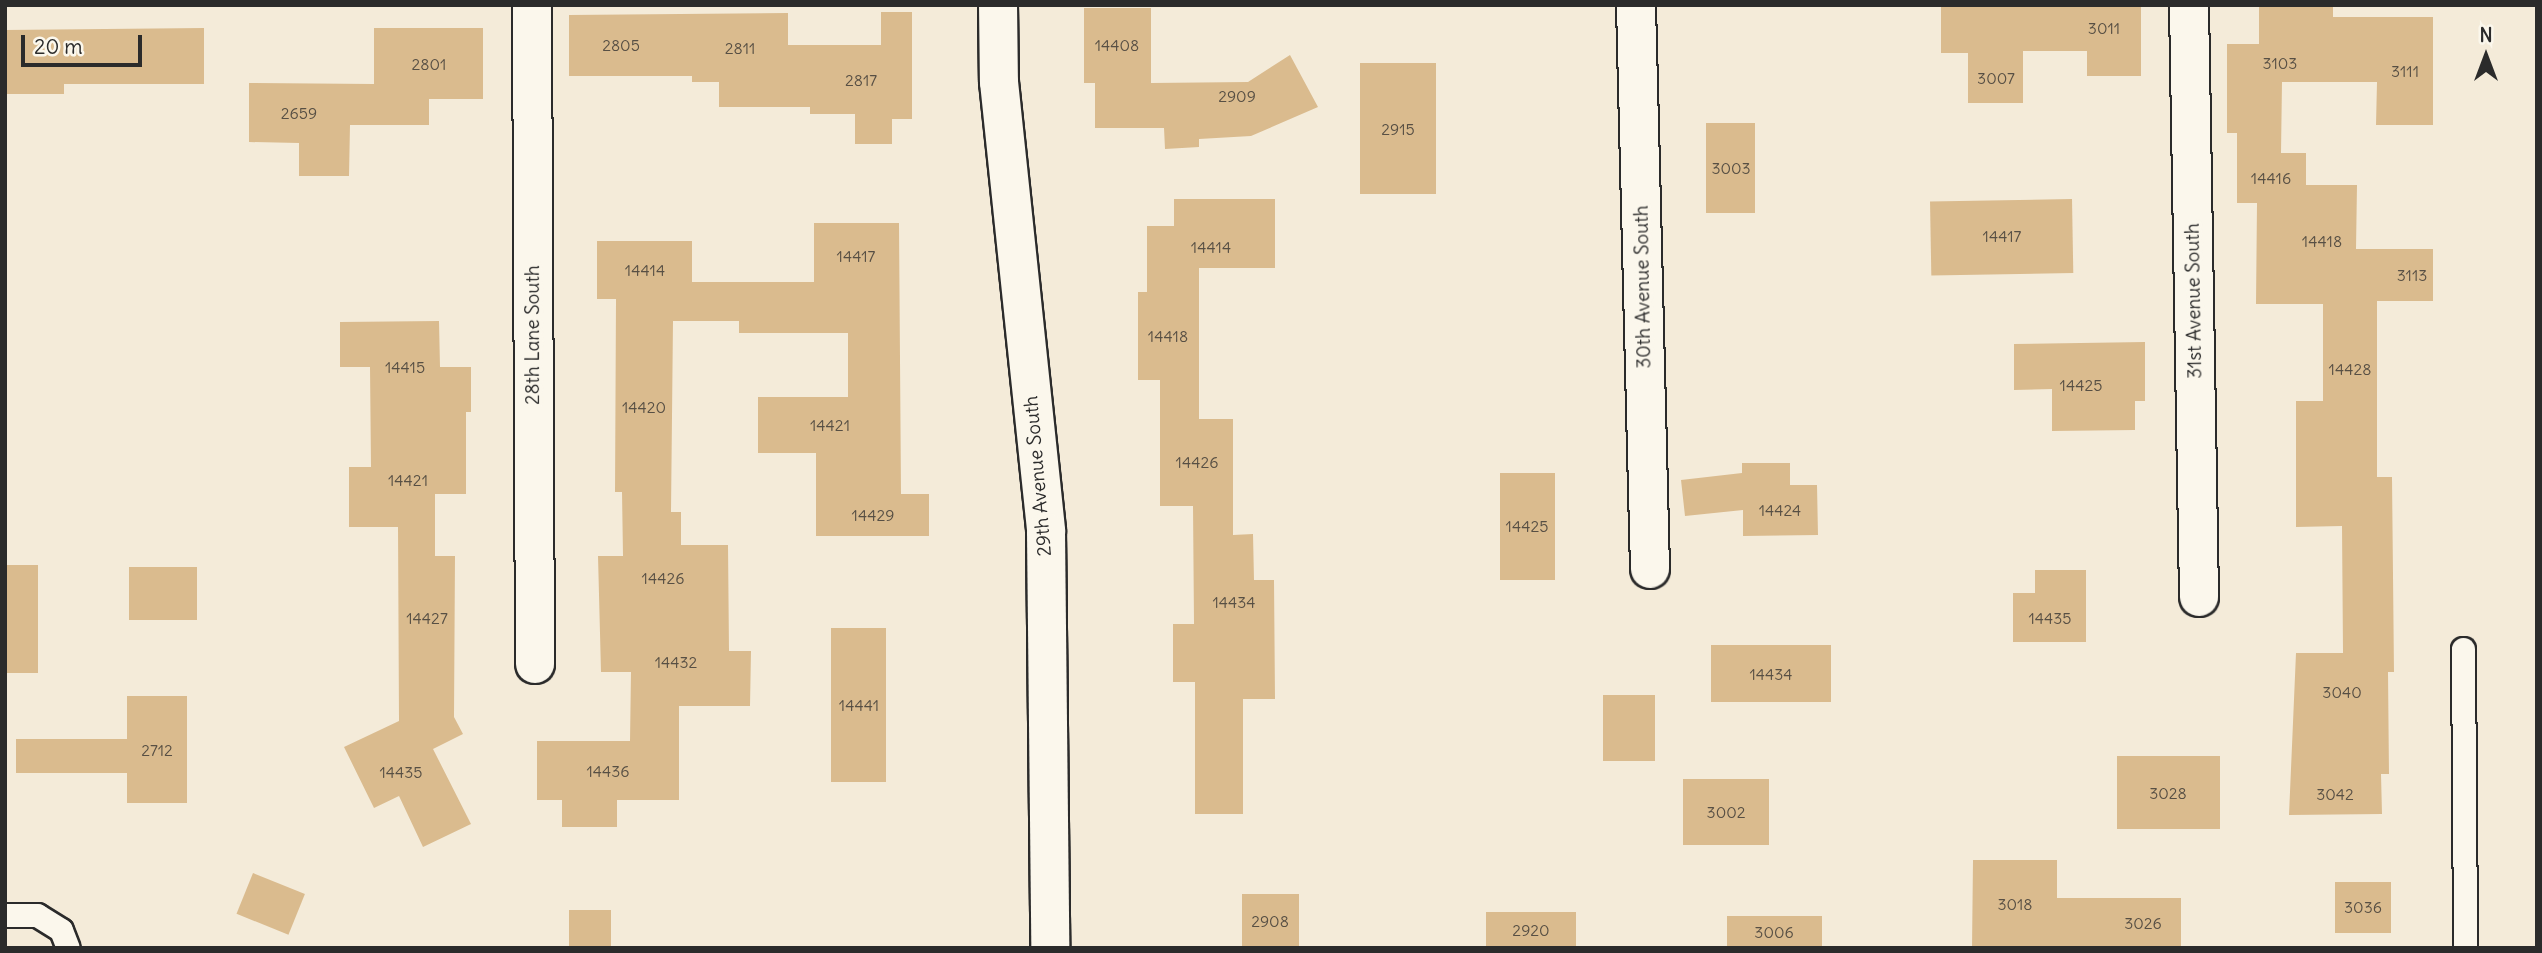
<!DOCTYPE html>
<html>
<head>
<meta charset="utf-8">
<style>
  body { margin:0 }
  #map { position:relative; width:2542px; height:953px; overflow:hidden; background:#f4ebd9; font-family:Delius,sans-serif }
  div>[style] { position:absolute }
  .building>* { inset:0; background:#dabb8e; transform-origin:0 0 }
  .roads { filter:drop-shadow(2px 0 #2b2b2b) drop-shadow(-2px 0 #2b2b2b) drop-shadow(0 2px #2b2b2b) drop-shadow(0 -2px #2b2b2b) }
  .service>* { height:23px; margin:-11.5px; padding:0 11.5px; transform-origin:11.5px; border-radius:11.5px; background:#fbf7ec }
  .minor>* { height:38px; margin:-19px; padding:0 19px; transform-origin:19px; border-radius:19px; background:#fbf7ec }
  span { translate:-50% -50%; white-space:nowrap; text-align:center; line-height:1.15; -webkit-text-stroke:7px #fbf7ec; paint-order:stroke }
  .number-label { font-size:16px; color:#574f44 }
  .number-label span { -webkit-text-stroke-width:0 }
  .street-label { font-size:19px; color:#2b2b2b }
  .frame { position:absolute; inset:0; border:7px solid #2b2b2b; pointer-events:none }
  .north { position:absolute; left:2451px; top:21px; width:70px; height:70px; -webkit-text-stroke:5px #fbf7ec; paint-order:stroke; rotate:0deg; font-size:19px; font-weight:700; line-height:28px; text-align:center; color:#2b2b2b }
  .north::after { content:''; display:block; margin:auto; width:24px; height:32px; background:#2b2b2b; clip-path:polygon(50% 0,100% 100%,50% 72%,0 100%) }
  .scale { position:absolute; left:21px; top:35px; width:121px; height:32px; box-sizing:border-box; border:4px solid #2b2b2b; border-top:0; padding-left:9px; font-size:21px; line-height:24px; white-space:nowrap; color:#2b2b2b; -webkit-text-stroke:5px #fbf7ec; paint-order:stroke }
</style>
</head>
<body>
<div id="map">
  <div class="building">
    <div style="clip-path:polygon(1941px 5px,2141px 5px,2141px 76px,2087px 76px,2087px 51px,2023px 51px,2023px 103px,1968px 103px,1968px 53px,1941px 53px)"></div>
    <div style="clip-path:polygon(2259px 7px,2333px 7px,2333px 17px,2433px 17px,2433px 125px,2376px 125px,2377px 82px,2282px 82px,2281px 153px,2306px 153px,2306px 185px,2357px 185px,2356px 249px,2433px 249px,2433px 301px,2377px 301px,2377px 477px,2392px 477px,2394px 672px,2388px 672px,2389px 774px,2381px 774px,2382px 814px,2289px 815px,2296px 653px,2343px 653px,2342px 526px,2296px 527px,2296px 401px,2323px 401px,2323px 304px,2256px 304px,2257px 203px,2237px 203px,2237px 133px,2227px 133px,2227px 44px,2259px 44px)"></div>
    <div style="clip-path:polygon(1084px 8px,1151px 8px,1151px 83px,1248px 82px,1290px 55px,1318px 107px,1251px 136px,1199px 139px,1199px 147px,1165px 149px,1164px 128px,1095px 128px,1095px 83px,1084px 83px)"></div>
    <div style="clip-path:polygon(881px 12px,912px 12px,912px 119px,892px 119px,892px 144px,855px 144px,855px 114px,810px 114px,810px 107px,719px 107px,719px 82px,692px 82px,692px 76px,569px 76px,569px 15px,788px 13px,788px 45px,881px 45px)"></div>
    <div style="clip-path:polygon(204px 28px,204px 84px,64px 84px,64px 94px,5px 94px,5px 30px)"></div>
    <div style="clip-path:polygon(374px 28px,483px 28px,483px 99px,429px 99px,429px 125px,350px 125px,349px 176px,299px 176px,299px 143px,249px 142px,249px 83px,374px 84px)"></div>
    <div style="left:1436px;top:63px;width:131px;height:76px;rotate:90deg"></div>
    <div style="left:1706px;top:123px;width:49px;height:90px"></div>
    <div style="clip-path:polygon(1174px 199px,1275px 199px,1275px 268px,1199px 268px,1199px 419px,1233px 419px,1233px 535px,1253px 534px,1254px 580px,1274px 580px,1275px 699px,1243px 699px,1243px 814px,1195px 814px,1195px 682px,1173px 682px,1173px 624px,1194px 624px,1193px 506px,1160px 506px,1160px 380px,1138px 380px,1138px 292px,1147px 292px,1147px 226px,1174px 226px)"></div>
    <div style="left:2072px;top:199px;width:74px;height:142px;rotate:89deg"></div>
    <div style="clip-path:polygon(814px 223px,899px 223px,901px 494px,929px 494px,929px 536px,816px 536px,816px 453px,758px 453px,758px 397px,848px 397px,848px 333px,739px 333px,739px 321px,673px 321px,671px 512px,681px 512px,681px 545px,728px 545px,729px 651px,751px 651px,750px 706px,679px 706px,679px 800px,617px 800px,617px 827px,562px 827px,562px 800px,537px 800px,537px 741px,630px 741px,631px 672px,601px 672px,598px 556px,623px 556px,622px 492px,615px 492px,616px 299px,597px 299px,597px 241px,692px 241px,692px 282px,814px 282px)"></div>
    <div style="clip-path:polygon(439px 321px,440px 367px,471px 367px,471px 412px,466px 412px,466px 494px,435px 494px,435px 556px,455px 556px,454px 717px,463px 734px,433px 749px,471px 824px,423px 847px,399px 796px,374px 808px,344px 747px,399px 721px,398px 527px,349px 527px,349px 467px,371px 467px,370px 367px,340px 367px,340px 322px)"></div>
    <div style="clip-path:polygon(2145px 342px,2145px 401px,2135px 401px,2135px 430px,2052px 431px,2052px 389px,2014px 390px,2014px 344px)"></div>
    <div style="clip-path:polygon(1742px 463px,1790px 463px,1790px 485px,1817px 485px,1818px 535px,1743px 536px,1743px 510px,1685px 516px,1681px 480px,1742px 473px)"></div>
    <div style="left:1500px;top:473px;width:55px;height:107px"></div>
    <div style="left:5px;top:565px;width:33px;height:108px"></div>
    <div style="left:129px;top:567px;width:68px;height:53px"></div>
    <div style="clip-path:polygon(2035px 570px,2086px 570px,2086px 642px,2013px 642px,2013px 593px,2035px 593px)"></div>
    <div style="left:831px;top:628px;width:55px;height:154px"></div>
    <div style="left:1711px;top:645px;width:120px;height:57px"></div>
    <div style="left:1603px;top:695px;width:52px;height:66px"></div>
    <div style="clip-path:polygon(127px 696px,187px 696px,187px 803px,127px 803px,127px 773px,16px 773px,16px 739px,127px 739px)"></div>
    <div style="left:2117px;top:756px;width:103px;height:73px"></div>
    <div style="left:1683px;top:779px;width:86px;height:66px"></div>
    <div style="clip-path:polygon(1973px 860px,2057px 860px,2057px 898px,2181px 898px,2181px 948px,1972px 948px)"></div>
    <div style="left:253px;top:873px;width:56px;height:44px;rotate:22deg"></div>
    <div style="left:2335px;top:882px;width:56px;height:51px"></div>
    <div style="left:1299px;top:894px;width:54px;height:57px;rotate:90deg"></div>
    <div style="left:569px;top:910px;width:42px;height:38px"></div>
    <div style="left:1486px;top:912px;width:90px;height:36px"></div>
    <div style="left:1727px;top:916px;width:95px;height:32px"></div>
  </div>
  <div class="roads">
    <div class="service">
      <div style="left:2463px;top:649px;width:299px;rotate:89.6deg"></div>
      <div style="left:5px;top:915px;width:32px"></div>
      <div style="left:37px;top:915px;width:28px;rotate:32deg"></div>
      <div style="left:61px;top:930px;width:19px;rotate:69deg"></div>
    </div>
    <div class="minor">
      <div style="left:532px;top:5px;width:659px;rotate:89.74deg"></div>
      <div style="left:998px;top:5px;width:77px;rotate:89.3deg"></div>
      <div style="left:999px;top:82px;width:452px;rotate:84deg"></div>
      <div style="left:1046px;top:532px;width:416px;rotate:89.4deg"></div>
      <div style="left:1636px;top:5px;width:564px;rotate:88.58deg"></div>
      <div style="left:2189px;top:5px;width:592px;rotate:89.03deg"></div>
    </div>
  </div>
  <div class="number-label">
    <span style="left:2104px;top:28px">3011</span>
    <span style="left:621px;top:45px">2805</span>
    <span style="left:1117px;top:45px">14408</span>
    <span style="left:740px;top:48px">2811</span>
    <span style="left:2280px;top:63px">3103</span>
    <span style="left:429px;top:64px">2801</span>
    <span style="left:2405px;top:71px">3111</span>
    <span style="left:1996px;top:78px">3007</span>
    <span style="left:861px;top:80px">2817</span>
    <span style="left:1237px;top:96px">2909</span>
    <span style="left:299px;top:113px">2659</span>
    <span style="left:1398px;top:129px">2915</span>
    <span style="left:1731px;top:168px">3003</span>
    <span style="left:2271px;top:178px">14416</span>
    <span style="left:2002px;top:236px">14417</span>
    <span style="left:2322px;top:241px">14418</span>
    <span style="left:1211px;top:247px">14414</span>
    <span style="left:856px;top:256px">14417</span>
    <span style="left:645px;top:270px">14414</span>
    <span style="left:2412px;top:275px">3113</span>
    <span style="left:1168px;top:336px">14418</span>
    <span style="left:405px;top:367px">14415</span>
    <span style="left:2350px;top:369px">14428</span>
    <span style="left:2081px;top:385px">14425</span>
    <span style="left:644px;top:407px">14420</span>
    <span style="left:830px;top:425px">14421</span>
    <span style="left:1197px;top:462px">14426</span>
    <span style="left:408px;top:480px">14421</span>
    <span style="left:1780px;top:510px">14424</span>
    <span style="left:873px;top:515px">14429</span>
    <span style="left:1527px;top:526px">14425</span>
    <span style="left:663px;top:578px">14426</span>
    <span style="left:1234px;top:602px">14434</span>
    <span style="left:427px;top:618px">14427</span>
    <span style="left:2050px;top:618px">14435</span>
    <span style="left:676px;top:662px">14432</span>
    <span style="left:1771px;top:674px">14434</span>
    <span style="left:2342px;top:692px">3040</span>
    <span style="left:859px;top:705px">14441</span>
    <span style="left:157px;top:750px">2712</span>
    <span style="left:608px;top:771px">14436</span>
    <span style="left:401px;top:772px">14435</span>
    <span style="left:2168px;top:793px">3028</span>
    <span style="left:2335px;top:794px">3042</span>
    <span style="left:1726px;top:812px">3002</span>
    <span style="left:2015px;top:904px">3018</span>
    <span style="left:2363px;top:907px">3036</span>
    <span style="left:1270px;top:921px">2908</span>
    <span style="left:2143px;top:923px">3026</span>
    <span style="left:1531px;top:930px">2920</span>
    <span style="left:1774px;top:932px">3006</span>
  </div>
  <div class="street-label">
    <span style="left:1643px;top:287px;rotate:-91deg">30th Avenue South</span>
    <span style="left:2194px;top:301px;rotate:-91deg">31st Avenue South</span>
    <span style="left:533px;top:335px;rotate:-90deg">28th Lane South</span>
    <span style="left:1038px;top:476px;rotate:-95deg">29th Avenue South</span>
  </div>
  <div class="frame"></div>
  <div class="north">N</div>
  <div class="scale">20 m</div>
</div>
</body>
</html>
